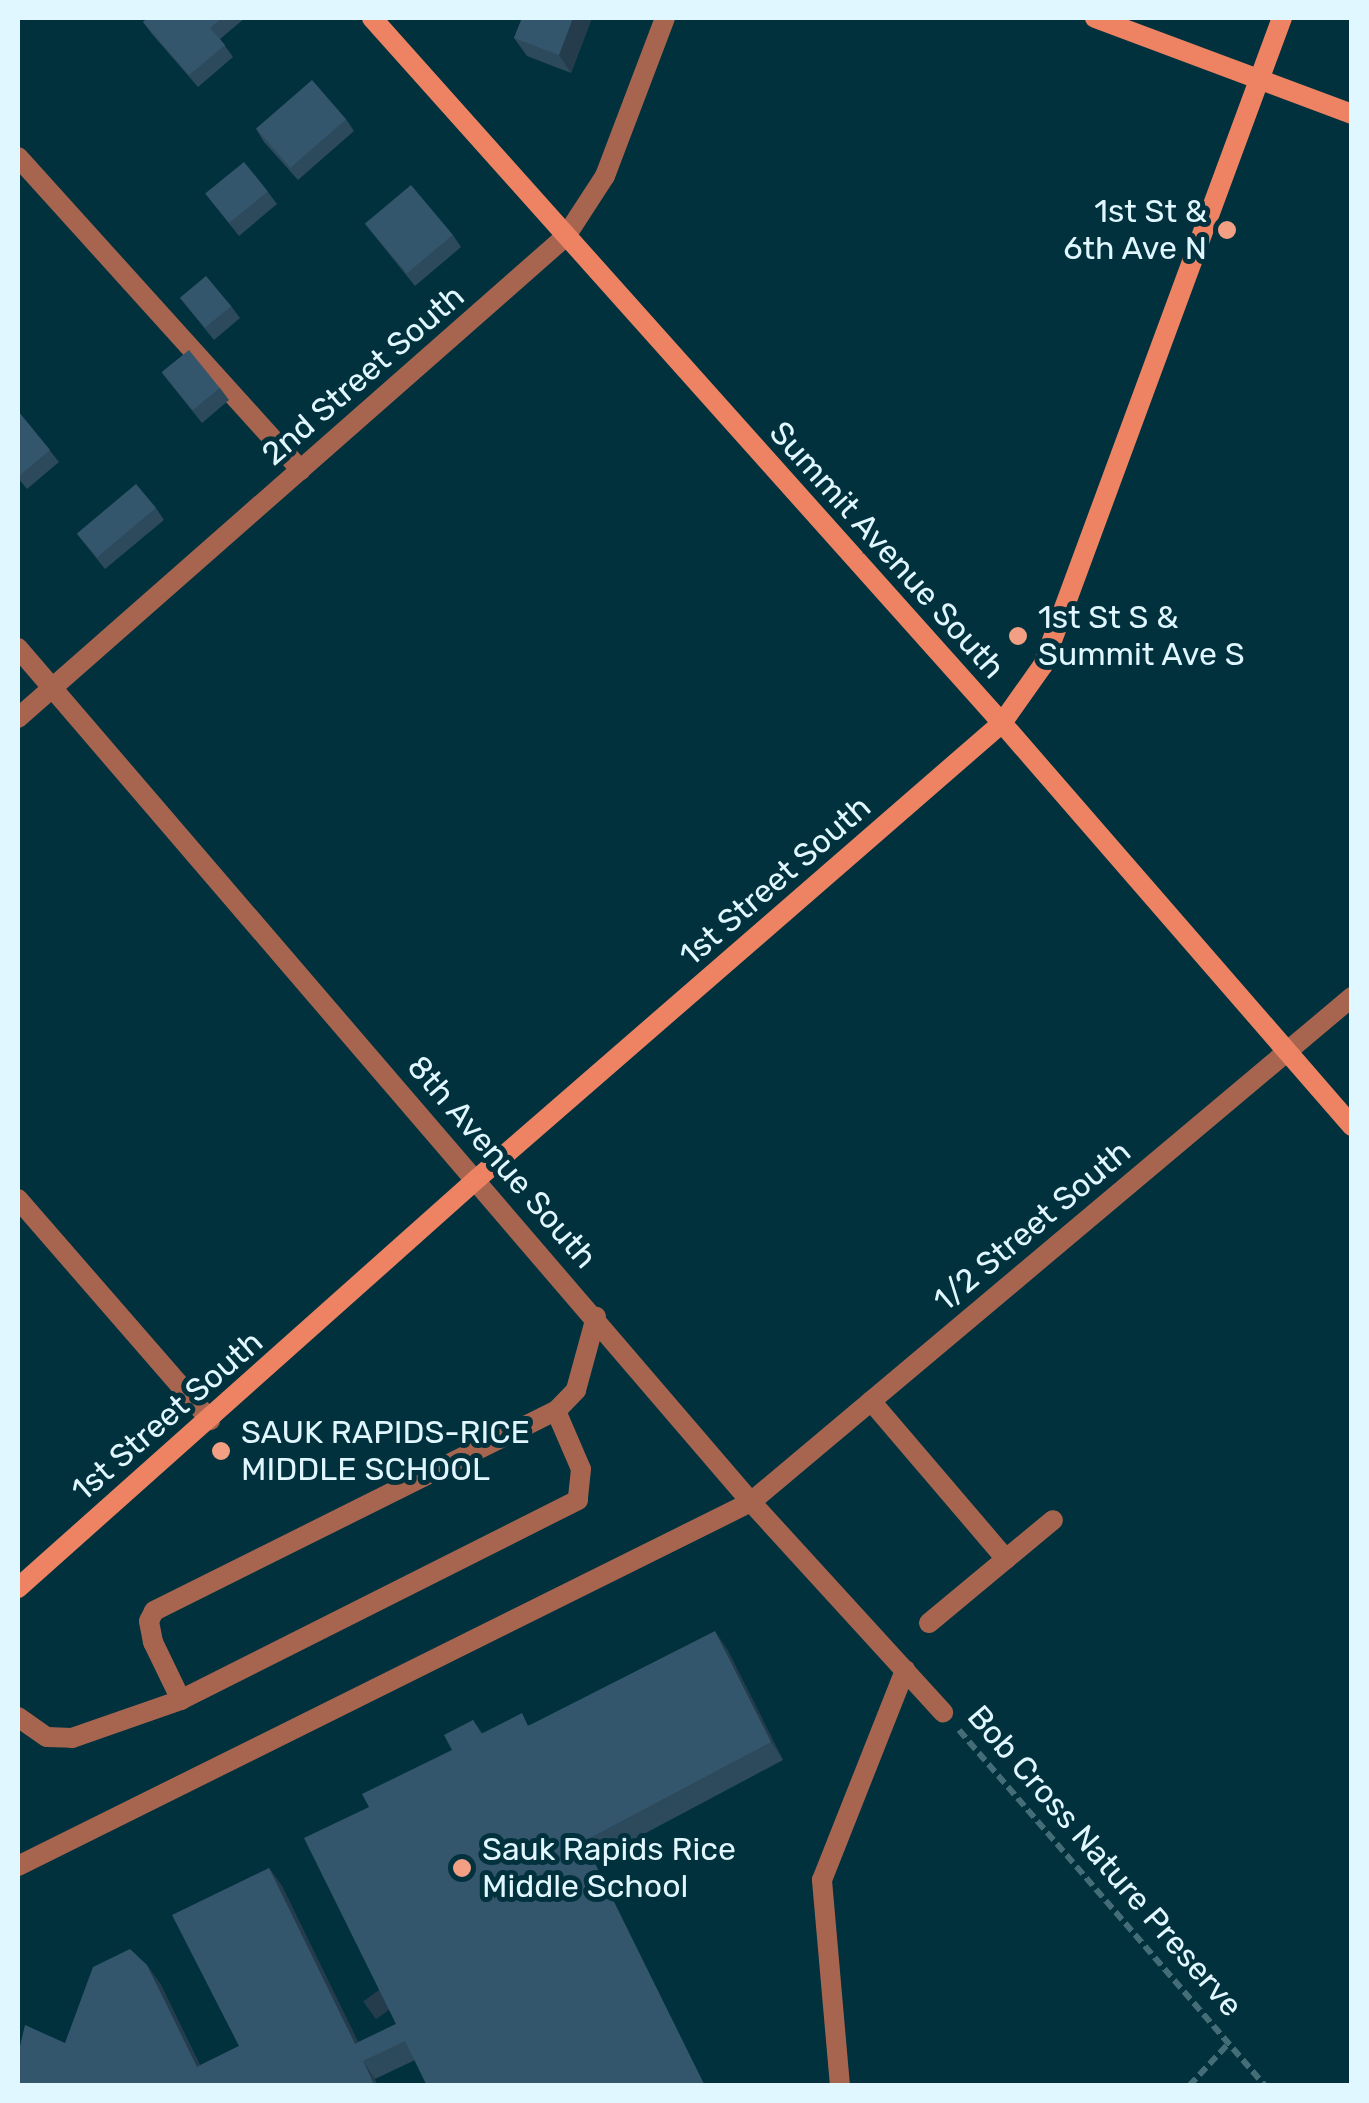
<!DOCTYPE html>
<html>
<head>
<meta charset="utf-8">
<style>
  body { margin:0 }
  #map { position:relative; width:1369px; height:2103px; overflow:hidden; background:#00313d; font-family:Rubik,sans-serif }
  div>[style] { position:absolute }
  .path>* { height:6px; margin-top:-3px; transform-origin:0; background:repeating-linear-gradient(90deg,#446d78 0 10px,transparent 0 15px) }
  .lane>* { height:20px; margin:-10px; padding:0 10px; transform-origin:10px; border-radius:10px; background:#a76550 }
  .street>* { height:20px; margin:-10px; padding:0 10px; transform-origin:10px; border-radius:10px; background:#a76550 }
  .secondary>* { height:20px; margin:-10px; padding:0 10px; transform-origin:10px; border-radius:10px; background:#ed8362 }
  .wall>* { inset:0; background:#2d4a5d }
  .shaded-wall>* { inset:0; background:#243c4c; transform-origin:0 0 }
  .building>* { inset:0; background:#34566c; transform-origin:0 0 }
  .dots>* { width:28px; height:28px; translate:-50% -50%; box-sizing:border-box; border:5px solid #00313d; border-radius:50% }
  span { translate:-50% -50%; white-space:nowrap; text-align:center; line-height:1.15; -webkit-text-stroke:10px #00313d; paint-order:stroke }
  .poi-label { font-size:32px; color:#e0f7ff }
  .right { translate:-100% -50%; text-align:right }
  .left { translate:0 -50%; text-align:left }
  .street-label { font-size:32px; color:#e0f7ff }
  .frame { position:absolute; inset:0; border:20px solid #e0f7ff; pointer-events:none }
</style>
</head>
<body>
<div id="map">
  <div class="path">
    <div style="left:959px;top:1730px;width:469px;rotate:49.3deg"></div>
    <div style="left:1189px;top:2086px;width:59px;rotate:-47.1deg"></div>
  </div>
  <div class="lane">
    <div style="left:18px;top:157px;width:422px;rotate:47.9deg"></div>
    <div style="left:18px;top:1199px;width:293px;rotate:49deg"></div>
    <div style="left:871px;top:1401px;width:208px;rotate:49.5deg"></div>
    <div style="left:556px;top:1411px;width:63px;rotate:66.7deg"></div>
    <div style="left:581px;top:1469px;width:31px;rotate:96deg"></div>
    <div style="left:578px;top:1500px;width:445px;rotate:153.3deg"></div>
    <div style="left:181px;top:1700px;width:64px;rotate:-115.8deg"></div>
    <div style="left:153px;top:1642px;width:21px;rotate:-101deg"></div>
    <div style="left:149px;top:1621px;width:11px;rotate:-63deg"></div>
    <div style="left:154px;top:1611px;width:449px;rotate:-26.5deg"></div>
    <div style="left:556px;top:1411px;width:29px;rotate:-46deg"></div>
    <div style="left:576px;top:1390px;width:76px;rotate:-74.7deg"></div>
    <div style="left:929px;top:1623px;width:161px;rotate:-39.7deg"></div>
    <div style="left:18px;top:1717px;width:35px;rotate:35deg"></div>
    <div style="left:47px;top:1737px;width:25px;rotate:2deg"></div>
    <div style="left:72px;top:1738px;width:115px;rotate:-19.2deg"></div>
    <div style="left:18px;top:1866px;width:818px;rotate:-26.41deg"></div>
    <div style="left:840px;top:2086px;width:207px;rotate:-95deg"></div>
    <div style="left:822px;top:1880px;width:226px;rotate:-68.4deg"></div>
  </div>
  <div class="street">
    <div style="left:18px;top:648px;width:1125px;rotate:49.36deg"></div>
    <div style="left:751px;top:1502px;width:285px;rotate:47.6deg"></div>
    <div style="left:18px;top:718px;width:730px;rotate:-41.33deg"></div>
    <div style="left:566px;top:236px;width:72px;rotate:-57deg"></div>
    <div style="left:605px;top:176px;width:169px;rotate:-69.2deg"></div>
    <div style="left:751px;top:1502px;width:785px;rotate:-40.04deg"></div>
  </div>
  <div class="secondary">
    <div style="left:372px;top:18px;width:945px;rotate:48.22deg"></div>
    <div style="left:1002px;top:723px;width:534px;rotate:49.03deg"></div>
    <div style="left:1095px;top:18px;width:274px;rotate:20.5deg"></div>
    <div style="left:18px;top:1588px;width:616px;rotate:-41.71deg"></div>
    <div style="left:478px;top:1178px;width:694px;rotate:-40.97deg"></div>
    <div style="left:1002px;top:723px;width:71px;rotate:-54.7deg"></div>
    <div style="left:1043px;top:665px;width:690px;rotate:-69.73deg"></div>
  </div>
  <div class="wall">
    <div style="clip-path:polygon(148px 18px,245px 18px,220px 39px,233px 57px,198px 87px,152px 34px,143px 22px)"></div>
    <div style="clip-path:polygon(522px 18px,592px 18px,571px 73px,527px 56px,514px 38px)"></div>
    <div style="clip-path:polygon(346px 119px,354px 131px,298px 180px,264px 142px,256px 129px)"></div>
    <div style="clip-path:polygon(268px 192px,277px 204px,239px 236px,206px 194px)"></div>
    <div style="clip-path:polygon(365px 224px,453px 235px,461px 247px,415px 286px)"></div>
    <div style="clip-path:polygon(180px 298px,231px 306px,240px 318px,214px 340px)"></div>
    <div style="clip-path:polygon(162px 373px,220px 388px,229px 400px,202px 423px)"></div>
    <div style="clip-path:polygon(18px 411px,59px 462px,27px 489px,18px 478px)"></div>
    <div style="clip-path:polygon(156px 508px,164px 520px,105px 569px,77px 534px)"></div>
    <div style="clip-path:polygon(727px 1649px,783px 1760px,597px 1859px,415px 2060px,375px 2079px,18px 2086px,65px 2043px,160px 1983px,200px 2065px,239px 2046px,269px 1868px,282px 1886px,358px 2042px,396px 2024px,369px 1807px,452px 1750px,473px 1720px,482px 1733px,530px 1725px)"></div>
  </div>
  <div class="shaded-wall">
    <div style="clip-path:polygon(573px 18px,592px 18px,571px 73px,559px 55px)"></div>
    <div style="clip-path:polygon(715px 1631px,727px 1649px,783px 1760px,771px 1742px)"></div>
    <div style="left:584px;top:1841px;width:22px;height:273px;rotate:54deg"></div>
    <div style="clip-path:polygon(269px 1868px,282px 1886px,368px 2062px,355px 2044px)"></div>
    <div style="clip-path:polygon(147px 1965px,160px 1983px,209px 2085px,197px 2067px)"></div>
    <div style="clip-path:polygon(363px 2061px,375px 2079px,378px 2086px,375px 2086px)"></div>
  </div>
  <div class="building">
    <div style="clip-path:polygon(148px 18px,222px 18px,210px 28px,225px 45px,189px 75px,143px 22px)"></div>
    <div style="clip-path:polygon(522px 18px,573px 18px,559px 55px,514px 38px)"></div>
    <div style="left:312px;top:80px;width:52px;height:74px;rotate:49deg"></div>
    <div style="left:244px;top:162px;width:38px;height:50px;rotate:51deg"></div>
    <div style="left:411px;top:185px;width:65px;height:60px;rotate:50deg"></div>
    <div style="left:206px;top:276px;width:39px;height:34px;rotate:50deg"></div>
    <div style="left:189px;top:350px;width:49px;height:35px;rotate:51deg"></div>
    <div style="clip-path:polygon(18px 411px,50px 450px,18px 477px)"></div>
    <div style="left:136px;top:484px;width:31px;height:77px;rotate:50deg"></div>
    <div style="clip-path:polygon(715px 1631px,771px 1742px,584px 1841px,705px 2086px,427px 2086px,405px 2041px,363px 2061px,375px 2086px,18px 2086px,18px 2048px,20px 2046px,25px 2025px,65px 2043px,93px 1967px,130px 1949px,147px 1965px,197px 2067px,239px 2046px,172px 1915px,269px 1868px,355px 2044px,396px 2024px,304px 1838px,369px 1807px,362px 1794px,452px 1750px,444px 1735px,473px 1720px,481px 1734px,522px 1713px,528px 1726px)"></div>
  </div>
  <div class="dots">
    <div style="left:1227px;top:230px;background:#f39f84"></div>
    <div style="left:1018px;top:636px;background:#f39f84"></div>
    <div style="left:221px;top:1451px;background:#f39f84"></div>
    <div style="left:462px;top:1868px;background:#f39f84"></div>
  </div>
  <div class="poi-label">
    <span class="right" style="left:1207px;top:230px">1st St &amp;<br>6th Ave N</span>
    <span class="left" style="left:1038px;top:636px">1st St S &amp;<br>Summit Ave S</span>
    <span class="left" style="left:241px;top:1451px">SAUK RAPIDS-RICE<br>MIDDLE SCHOOL</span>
    <span class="left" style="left:482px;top:1868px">Sauk Rapids Rice<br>Middle School</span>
  </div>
  <div class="street-label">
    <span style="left:363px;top:375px;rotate:-41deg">2nd Street South</span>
    <span style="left:887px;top:550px;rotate:48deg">Summit Avenue South</span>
    <span style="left:775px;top:881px;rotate:-41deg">1st Street South</span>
    <span style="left:502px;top:1162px;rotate:49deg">8th Avenue South</span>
    <span style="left:1032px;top:1226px;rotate:-40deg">1/2 Street South</span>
    <span style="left:167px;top:1416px;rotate:-41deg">1st Street South</span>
    <span style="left:1105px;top:1861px;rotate:49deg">Bob Cross Nature Preserve</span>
  </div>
  <div class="frame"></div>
</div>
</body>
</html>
